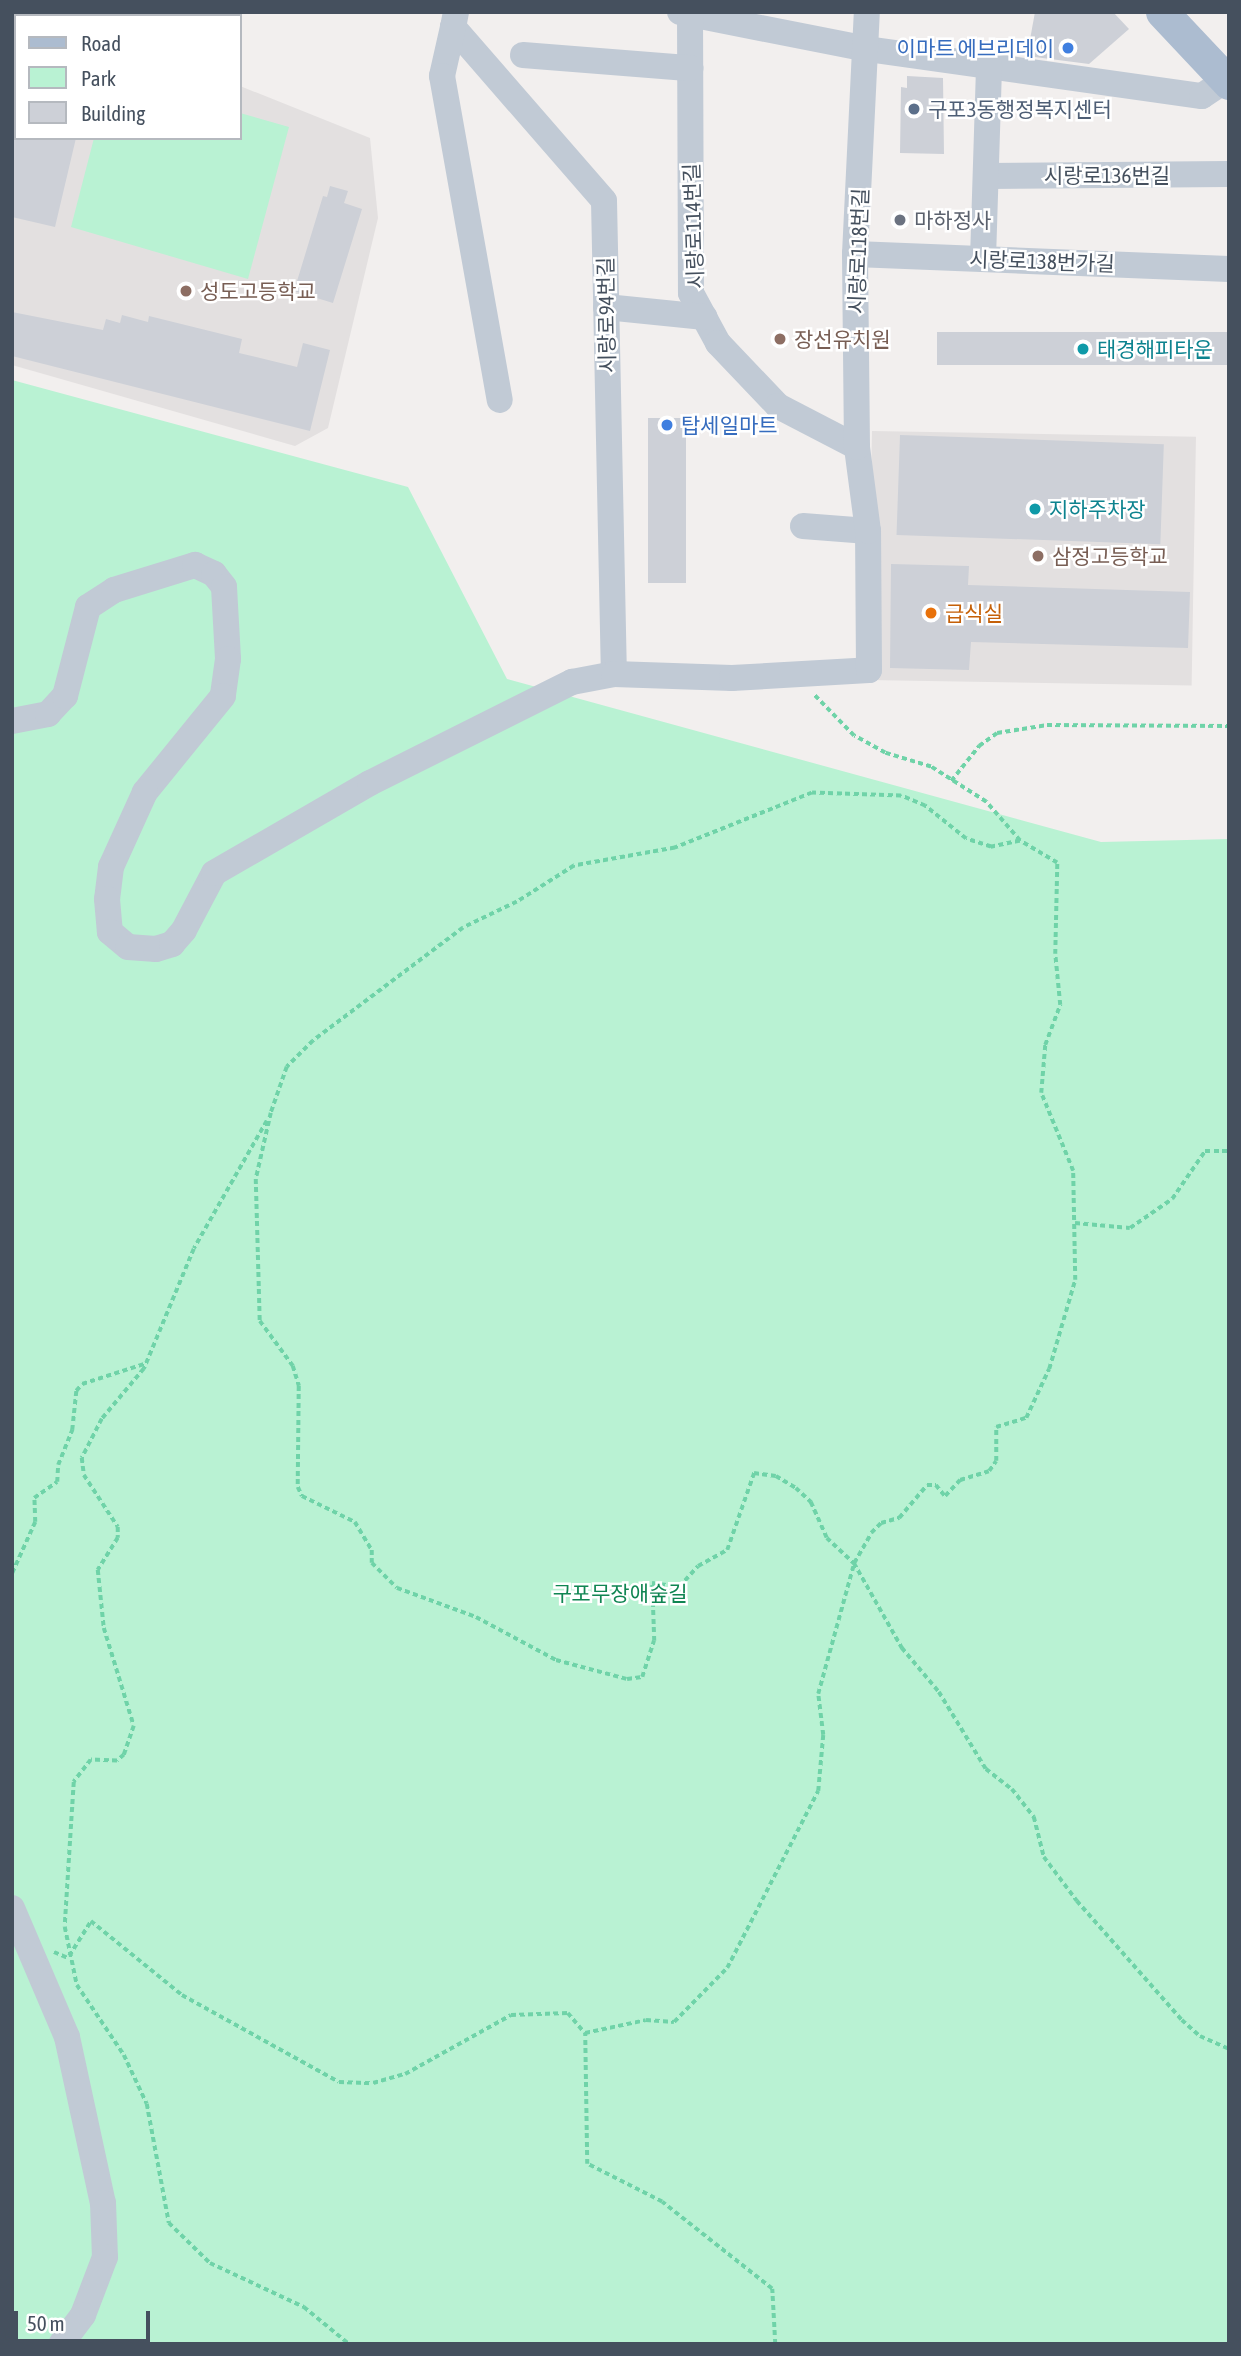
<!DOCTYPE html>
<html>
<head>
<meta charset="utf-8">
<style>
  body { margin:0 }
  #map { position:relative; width:1241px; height:2356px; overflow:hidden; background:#f2efee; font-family:"Asap Condensed","Noto Sans KR",sans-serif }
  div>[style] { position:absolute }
  .education>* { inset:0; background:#e3e0e0; transform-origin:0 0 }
  .green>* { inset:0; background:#b9f2d3 }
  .building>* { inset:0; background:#cdd0d7; transform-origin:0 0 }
  .path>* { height:3.5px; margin-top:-1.75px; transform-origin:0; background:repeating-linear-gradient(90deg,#6fd3a8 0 5px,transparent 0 8.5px) }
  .minor>* { height:26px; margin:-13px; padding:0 13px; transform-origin:13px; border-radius:13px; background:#c1cad5 }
  .major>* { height:33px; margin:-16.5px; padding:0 16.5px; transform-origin:16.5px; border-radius:16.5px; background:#acbcd0 }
  .dots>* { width:19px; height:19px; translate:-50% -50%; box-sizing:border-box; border:4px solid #fff; border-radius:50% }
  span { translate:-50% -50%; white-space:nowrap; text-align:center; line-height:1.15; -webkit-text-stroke:5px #fff; paint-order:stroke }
  .shop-label { font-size:21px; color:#366cbe }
  .right { translate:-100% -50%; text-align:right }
  .left { translate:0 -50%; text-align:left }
  .service-label { font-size:21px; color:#4e5e75 }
  .street-label { font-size:21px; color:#45505e }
  .worship-label { font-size:21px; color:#5b616d }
  .education-label { font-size:21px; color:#785e54 }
  .culture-label { font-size:21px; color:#0d838f }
  .food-label { font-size:21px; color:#c56008 }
  .park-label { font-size:21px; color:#108552 }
  .frame { position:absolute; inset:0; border:14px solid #45505e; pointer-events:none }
  .legend { position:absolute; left:14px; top:14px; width:228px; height:126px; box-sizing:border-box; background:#fff; border:2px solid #b5b9bf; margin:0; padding:9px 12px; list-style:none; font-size:21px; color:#45505e }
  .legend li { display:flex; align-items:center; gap:14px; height:35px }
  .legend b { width:35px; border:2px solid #b5b9bf }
  .scale { position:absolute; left:14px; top:2311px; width:136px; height:32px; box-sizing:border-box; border:4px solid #45505e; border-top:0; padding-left:9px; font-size:21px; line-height:24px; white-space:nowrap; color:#45505e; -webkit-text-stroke:5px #fff; paint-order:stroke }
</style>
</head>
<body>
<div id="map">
  <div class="education">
    <div style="clip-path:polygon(12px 24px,16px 138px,240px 138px,240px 86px,370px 138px,378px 218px,328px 428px,295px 446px,12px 365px)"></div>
    <div style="left:872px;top:431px;width:324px;height:249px;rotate:1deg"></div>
  </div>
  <div class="green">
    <div style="clip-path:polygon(240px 113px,289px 127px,248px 279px,71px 227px,94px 138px,240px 138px)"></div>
    <div style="clip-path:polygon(12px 380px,408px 487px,507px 679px,1101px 842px,1229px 839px,1229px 2344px,12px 2344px)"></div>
  </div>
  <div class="building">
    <div style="clip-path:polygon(1035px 12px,1113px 12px,1129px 29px,1089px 64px,1027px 56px)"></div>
    <div style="clip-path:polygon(907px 76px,943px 78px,944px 154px,900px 153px,901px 87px,907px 88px)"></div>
    <div style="clip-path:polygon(12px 138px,76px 138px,55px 227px,12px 217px)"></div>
    <div style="clip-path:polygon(330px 186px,348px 191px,344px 203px,362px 209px,333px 303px,294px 291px,323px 196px,327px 197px)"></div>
    <div style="clip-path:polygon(12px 312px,103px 330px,106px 319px,120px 323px,122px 315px,148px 322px,149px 316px,242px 339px,239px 353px,297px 367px,303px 343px,330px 350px,310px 431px,12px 356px)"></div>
    <div style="left:937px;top:332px;width:292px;height:33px"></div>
    <div style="left:648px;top:418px;width:38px;height:165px"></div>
    <div style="left:900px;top:435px;width:264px;height:100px;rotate:2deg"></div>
    <div style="clip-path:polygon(891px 564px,969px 566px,968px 585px,1190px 592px,1188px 648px,971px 642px,969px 670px,890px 668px)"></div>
  </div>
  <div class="path">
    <div style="left:951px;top:781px;width:45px;rotate:-51.3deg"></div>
    <div style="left:979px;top:746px;width:22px;rotate:-36deg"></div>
    <div style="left:997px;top:733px;width:51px;rotate:-9.1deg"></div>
    <div style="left:1047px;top:725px;width:182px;rotate:0.3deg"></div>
    <div style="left:1020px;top:841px;width:30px;rotate:168deg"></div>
    <div style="left:991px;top:847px;width:26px;rotate:-162deg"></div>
    <div style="left:966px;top:839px;width:53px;rotate:-141.2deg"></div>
    <div style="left:925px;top:806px;width:26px;rotate:-157deg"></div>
    <div style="left:901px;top:796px;width:89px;rotate:-178.1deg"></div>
    <div style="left:812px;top:793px;width:148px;rotate:158.1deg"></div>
    <div style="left:675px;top:848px;width:103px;rotate:169.9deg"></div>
    <div style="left:574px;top:866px;width:67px;rotate:147.7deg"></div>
    <div style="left:517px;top:902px;width:60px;rotate:154.3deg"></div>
    <div style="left:463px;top:928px;width:188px;rotate:143deg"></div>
    <div style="left:313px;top:1041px;width:37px;rotate:135deg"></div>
    <div style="left:287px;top:1067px;width:49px;rotate:109.2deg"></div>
    <div style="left:271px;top:1113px;width:68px;rotate:102.8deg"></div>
    <div style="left:256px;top:1179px;width:142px;rotate:88.4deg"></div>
    <div style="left:260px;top:1321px;width:56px;rotate:53.7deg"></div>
    <div style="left:293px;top:1366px;width:21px;rotate:73deg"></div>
    <div style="left:299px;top:1386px;width:101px;rotate:90.6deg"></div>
    <div style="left:298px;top:1487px;width:10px;rotate:66deg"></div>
    <div style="left:302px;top:1496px;width:59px;rotate:26.1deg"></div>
    <div style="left:355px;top:1522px;width:33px;rotate:59deg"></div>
    <div style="left:372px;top:1550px;width:13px;rotate:90deg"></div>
    <div style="left:372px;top:1563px;width:35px;rotate:45deg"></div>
    <div style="left:397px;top:1588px;width:84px;rotate:20.2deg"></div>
    <div style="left:476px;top:1617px;width:91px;rotate:28.3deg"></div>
    <div style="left:556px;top:1660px;width:73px;rotate:15deg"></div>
    <div style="left:627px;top:1679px;width:15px;rotate:-8deg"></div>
    <div style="left:642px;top:1677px;width:38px;rotate:-72deg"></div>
    <div style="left:654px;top:1641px;width:58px;rotate:-92deg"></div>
    <div style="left:652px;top:1583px;width:27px;rotate:8deg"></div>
    <div style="left:679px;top:1587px;width:28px;rotate:-48deg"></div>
    <div style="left:698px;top:1566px;width:33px;rotate:-29deg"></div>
    <div style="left:727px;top:1550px;width:82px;rotate:-70.7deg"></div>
    <div style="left:754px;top:1473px;width:22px;rotate:8deg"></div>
    <div style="left:776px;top:1476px;width:23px;rotate:31deg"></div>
    <div style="left:796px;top:1488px;width:21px;rotate:43deg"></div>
    <div style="left:811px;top:1502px;width:39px;rotate:66deg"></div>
    <div style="left:827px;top:1538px;width:37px;rotate:43deg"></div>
    <div style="left:854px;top:1563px;width:98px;rotate:60.5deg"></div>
    <div style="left:902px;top:1648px;width:57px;rotate:49.9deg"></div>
    <div style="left:939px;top:1692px;width:90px;rotate:58.6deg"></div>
    <div style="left:986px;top:1769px;width:33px;rotate:38deg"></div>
    <div style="left:1012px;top:1789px;width:36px;rotate:52deg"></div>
    <div style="left:1034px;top:1817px;width:41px;rotate:76deg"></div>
    <div style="left:1044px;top:1857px;width:55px;rotate:53.1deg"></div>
    <div style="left:1077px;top:1901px;width:159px;rotate:48.6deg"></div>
    <div style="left:1182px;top:2020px;width:24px;rotate:42deg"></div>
    <div style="left:1200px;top:2036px;width:32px;rotate:24deg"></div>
    <div style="left:267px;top:1121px;width:147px;rotate:119.7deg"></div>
    <div style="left:194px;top:1249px;width:130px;rotate:112.6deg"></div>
    <div style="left:144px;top:1369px;width:65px;rotate:130deg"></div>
    <div style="left:102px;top:1419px;width:44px;rotate:117.1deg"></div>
    <div style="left:82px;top:1458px;width:17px;rotate:83deg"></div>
    <div style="left:84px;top:1475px;width:62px;rotate:56.8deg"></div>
    <div style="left:118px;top:1527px;width:11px;rotate:90deg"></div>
    <div style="left:118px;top:1538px;width:38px;rotate:122deg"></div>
    <div style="left:98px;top:1570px;width:58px;rotate:84.1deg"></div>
    <div style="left:104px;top:1628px;width:102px;rotate:73deg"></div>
    <div style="left:134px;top:1726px;width:31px;rotate:109deg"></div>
    <div style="left:124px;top:1755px;width:9px;rotate:139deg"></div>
    <div style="left:117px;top:1761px;width:26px;rotate:-178deg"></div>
    <div style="left:91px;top:1760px;width:28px;rotate:128deg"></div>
    <div style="left:74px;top:1782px;width:145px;rotate:93.6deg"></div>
    <div style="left:65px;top:1927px;width:59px;rotate:78.3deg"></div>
    <div style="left:77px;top:1985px;width:84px;rotate:56.1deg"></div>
    <div style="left:124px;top:2055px;width:54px;rotate:64.9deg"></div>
    <div style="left:147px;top:2104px;width:121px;rotate:79.5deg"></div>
    <div style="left:169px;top:2223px;width:57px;rotate:44.3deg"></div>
    <div style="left:210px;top:2263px;width:104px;rotate:25.1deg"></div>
    <div style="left:304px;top:2307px;width:58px;rotate:39.4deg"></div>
    <div style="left:1075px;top:1223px;width:55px;rotate:5.2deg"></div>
    <div style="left:1130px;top:1228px;width:51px;rotate:-34.6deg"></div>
    <div style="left:1172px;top:1199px;width:58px;rotate:-55.5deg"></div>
    <div style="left:1205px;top:1151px;width:24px"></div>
    <div style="left:12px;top:1573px;width:56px;rotate:-65.7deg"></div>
    <div style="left:35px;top:1522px;width:24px;rotate:-92deg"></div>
    <div style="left:34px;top:1498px;width:28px;rotate:-35deg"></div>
    <div style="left:57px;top:1482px;width:17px;rotate:-87deg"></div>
    <div style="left:58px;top:1465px;width:38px;rotate:-68deg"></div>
    <div style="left:72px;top:1430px;width:39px;rotate:-84deg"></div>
    <div style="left:76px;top:1391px;width:9px;rotate:-49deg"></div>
    <div style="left:82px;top:1384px;width:68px;rotate:-17.9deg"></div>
    <div style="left:54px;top:1952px;width:15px;rotate:23deg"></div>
    <div style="left:69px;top:1956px;width:41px;rotate:-57.8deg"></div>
    <div style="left:91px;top:1921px;width:117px;rotate:39.1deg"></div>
    <div style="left:182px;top:1995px;width:179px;rotate:29deg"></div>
    <div style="left:339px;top:2082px;width:34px;rotate:2deg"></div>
    <div style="left:373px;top:2083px;width:33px;rotate:-16deg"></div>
    <div style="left:405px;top:2074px;width:121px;rotate:-29.1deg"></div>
    <div style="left:511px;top:2015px;width:57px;rotate:-2deg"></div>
    <div style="left:568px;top:2013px;width:26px;rotate:50deg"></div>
    <div style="left:775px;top:2344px;width:55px;rotate:-93.1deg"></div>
    <div style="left:772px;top:2289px;width:140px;rotate:-141.7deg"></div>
    <div style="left:662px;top:2202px;width:84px;rotate:-153.1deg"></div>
    <div style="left:587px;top:2164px;width:131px;rotate:-90.9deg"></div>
    <div style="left:585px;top:2033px;width:62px;rotate:-12deg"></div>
    <div style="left:646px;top:2020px;width:28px;rotate:4deg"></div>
    <div style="left:674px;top:2022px;width:76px;rotate:-45.5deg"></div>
    <div style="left:727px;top:1968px;width:199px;rotate:-62.8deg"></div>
    <div style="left:818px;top:1791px;width:56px;rotate:-84.9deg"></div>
    <div style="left:823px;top:1735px;width:41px;rotate:-97deg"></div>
    <div style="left:818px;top:1694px;width:136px;rotate:-74.6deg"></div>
    <div style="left:854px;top:1563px;width:34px;rotate:-60deg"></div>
    <div style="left:871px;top:1533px;width:14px;rotate:-45deg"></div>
    <div style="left:881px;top:1523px;width:19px;rotate:-16deg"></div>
    <div style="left:899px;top:1518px;width:43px;rotate:-49.7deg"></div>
    <div style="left:927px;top:1485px;width:9px"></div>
    <div style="left:936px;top:1485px;width:14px;rotate:51deg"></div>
    <div style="left:945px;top:1496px;width:22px;rotate:-47deg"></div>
    <div style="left:960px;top:1480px;width:30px;rotate:-17deg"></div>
    <div style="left:989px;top:1471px;width:12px;rotate:-55deg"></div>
    <div style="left:996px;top:1461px;width:34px;rotate:-90deg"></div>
    <div style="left:996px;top:1427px;width:31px;rotate:-17deg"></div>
    <div style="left:1026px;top:1418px;width:54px;rotate:-64.9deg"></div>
    <div style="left:1049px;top:1369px;width:93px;rotate:-73.7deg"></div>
    <div style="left:1075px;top:1280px;width:109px;rotate:-91.1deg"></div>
    <div style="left:1073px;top:1171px;width:84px;rotate:-112.3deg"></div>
    <div style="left:1041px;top:1093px;width:48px;rotate:-85.2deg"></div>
    <div style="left:1045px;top:1045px;width:43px;rotate:-69.4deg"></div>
    <div style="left:1060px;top:1005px;width:51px;rotate:-95.6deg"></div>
    <div style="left:1055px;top:954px;width:91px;rotate:-88.7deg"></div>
    <div style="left:1057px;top:863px;width:43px;rotate:-149.3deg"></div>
    <div style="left:1020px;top:841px;width:52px;rotate:-131.1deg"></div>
    <div style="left:986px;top:802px;width:65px;rotate:-147.5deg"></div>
    <div style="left:931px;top:767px;width:48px;rotate:-163.1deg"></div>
    <div style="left:885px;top:753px;width:35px;rotate:-151deg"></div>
    <div style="left:854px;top:736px;width:59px;rotate:-134.3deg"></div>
  </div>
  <div class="minor">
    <div style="left:456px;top:12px;width:15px;rotate:101deg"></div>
    <div style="left:453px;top:27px;width:230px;rotate:49deg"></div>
    <div style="left:604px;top:201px;width:473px;rotate:88.8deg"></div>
    <div style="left:680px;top:12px;width:191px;rotate:11.2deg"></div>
    <div style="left:867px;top:49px;width:338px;rotate:8deg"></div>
    <div style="left:1202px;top:96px;width:32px;rotate:-34deg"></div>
    <div style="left:690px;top:12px;width:281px;rotate:89.8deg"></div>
    <div style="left:691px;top:293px;width:57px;rotate:61.6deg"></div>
    <div style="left:718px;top:343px;width:87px;rotate:46.4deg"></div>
    <div style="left:778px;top:406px;width:89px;rotate:27.4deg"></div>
    <div style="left:453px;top:27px;width:50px;rotate:102.7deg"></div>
    <div style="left:442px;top:76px;width:329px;rotate:79.9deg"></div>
    <div style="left:523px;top:55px;width:168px;rotate:4.5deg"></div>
    <div style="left:986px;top:176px;width:243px;rotate:-0.5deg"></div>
    <div style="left:855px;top:254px;width:374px;rotate:2.3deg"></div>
    <div style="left:983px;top:259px;width:193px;rotate:-88.2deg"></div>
    <div style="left:606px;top:307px;width:99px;rotate:5.8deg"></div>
    <div style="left:803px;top:526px;width:65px;rotate:4.4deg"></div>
    <div style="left:12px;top:721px;width:37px;rotate:-11deg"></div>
    <div style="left:48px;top:714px;width:25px;rotate:-47deg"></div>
    <div style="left:65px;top:696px;width:92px;rotate:-75.5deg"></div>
    <div style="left:88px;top:607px;width:31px;rotate:-33deg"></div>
    <div style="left:114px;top:590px;width:85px;rotate:-17.2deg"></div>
    <div style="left:195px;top:565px;width:21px;rotate:25deg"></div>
    <div style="left:214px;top:574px;width:16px;rotate:52deg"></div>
    <div style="left:224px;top:587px;width:72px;rotate:86.8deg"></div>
    <div style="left:228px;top:659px;width:37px;rotate:98deg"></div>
    <div style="left:223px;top:696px;width:124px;rotate:129.1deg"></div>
    <div style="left:145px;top:792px;width:82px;rotate:114.4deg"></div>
    <div style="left:111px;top:867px;width:32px;rotate:97deg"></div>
    <div style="left:107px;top:899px;width:33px;rotate:85deg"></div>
    <div style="left:110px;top:932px;width:23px;rotate:40deg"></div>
    <div style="left:128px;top:947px;width:28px;rotate:4deg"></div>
    <div style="left:156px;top:949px;width:17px;rotate:-17deg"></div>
    <div style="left:172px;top:944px;width:18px;rotate:-49deg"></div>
    <div style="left:184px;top:930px;width:64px;rotate:-62.2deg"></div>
    <div style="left:214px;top:873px;width:180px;rotate:-30deg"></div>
    <div style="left:370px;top:783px;width:226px;rotate:-26.6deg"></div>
    <div style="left:572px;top:682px;width:43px;rotate:-10.8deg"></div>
    <div style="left:614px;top:674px;width:118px;rotate:1.9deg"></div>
    <div style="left:732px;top:678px;width:137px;rotate:-3.3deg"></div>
    <div style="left:869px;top:670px;width:139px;rotate:-90.4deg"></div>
    <div style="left:868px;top:531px;width:85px;rotate:-97.5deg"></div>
    <div style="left:857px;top:447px;width:193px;rotate:-90.6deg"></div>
    <div style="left:855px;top:254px;width:242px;rotate:-87.2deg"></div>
    <div style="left:12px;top:1908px;width:140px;rotate:66.9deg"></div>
    <div style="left:67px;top:2037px;width:170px;rotate:77.8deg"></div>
    <div style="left:103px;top:2203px;width:54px;rotate:87.9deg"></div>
    <div style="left:105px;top:2257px;width:62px;rotate:110.8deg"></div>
    <div style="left:83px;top:2315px;width:36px;rotate:127deg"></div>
  </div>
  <div class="major">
    <div style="left:1162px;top:12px;width:98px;rotate:46.7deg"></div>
  </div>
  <div class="dots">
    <div style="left:1068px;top:48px;background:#3f7fe0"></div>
    <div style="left:914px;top:109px;background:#5c6f8a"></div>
    <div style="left:900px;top:220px;background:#6b7280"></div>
    <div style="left:186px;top:291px;background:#8d6e63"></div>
    <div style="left:780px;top:339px;background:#8d6e63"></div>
    <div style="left:1083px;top:349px;background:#0f9aa8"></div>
    <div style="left:667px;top:425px;background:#3f7fe0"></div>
    <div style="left:1035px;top:509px;background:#0f9aa8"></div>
    <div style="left:1038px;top:556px;background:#8d6e63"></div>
    <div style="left:931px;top:613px;background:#e8710a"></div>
  </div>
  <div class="shop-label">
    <span class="right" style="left:1054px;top:48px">이마트 에브리데이</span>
    <span class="left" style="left:681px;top:425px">탑세일마트</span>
  </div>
  <div class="service-label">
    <span class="left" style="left:928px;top:109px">구포3동행정복지센터</span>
  </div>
  <div class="street-label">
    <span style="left:1107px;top:175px">시랑로136번길</span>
    <span style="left:693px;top:226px;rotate:-92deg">시랑로114번길</span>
    <span style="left:858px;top:251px;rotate:-88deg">시랑로118번길</span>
    <span style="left:1042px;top:261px;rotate:2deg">시랑로138번가길</span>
    <span style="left:606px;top:315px;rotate:-91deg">시랑로94번길</span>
  </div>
  <div class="worship-label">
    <span class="left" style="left:914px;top:220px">마하정사</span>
  </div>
  <div class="education-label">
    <span class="left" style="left:200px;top:291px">성도고등학교</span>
    <span class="left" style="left:794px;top:339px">장선유치원</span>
    <span class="left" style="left:1052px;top:556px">삼정고등학교</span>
  </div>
  <div class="culture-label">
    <span class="left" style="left:1097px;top:349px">태경해피타운</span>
    <span class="left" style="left:1049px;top:509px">지하주차장</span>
  </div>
  <div class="food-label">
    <span class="left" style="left:945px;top:613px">급식실</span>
  </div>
  <div class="park-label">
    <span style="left:620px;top:1593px">구포무장애숲길</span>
  </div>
  <div class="frame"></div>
  <ul class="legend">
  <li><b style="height:9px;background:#acbcd0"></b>Road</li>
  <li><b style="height:19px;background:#b9f2d3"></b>Park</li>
  <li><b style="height:19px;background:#cdd0d7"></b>Building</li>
  </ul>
  <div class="scale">50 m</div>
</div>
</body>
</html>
